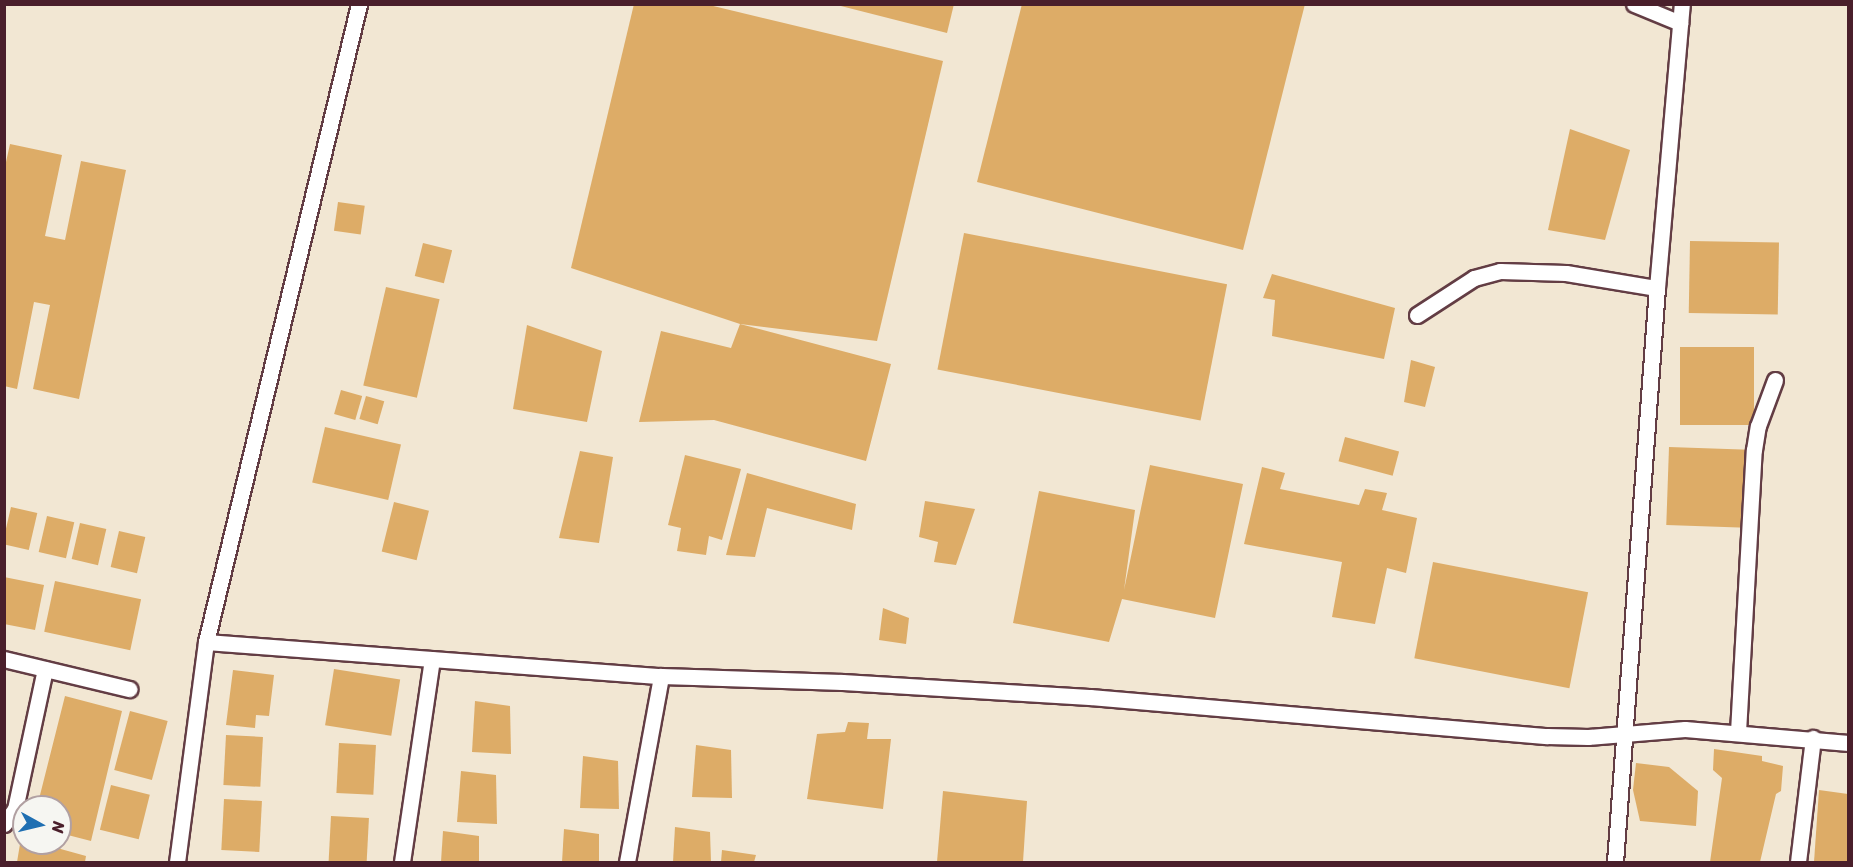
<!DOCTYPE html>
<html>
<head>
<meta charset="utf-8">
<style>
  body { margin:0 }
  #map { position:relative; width:1853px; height:867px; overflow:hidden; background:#f2e7d3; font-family:Sriracha,sans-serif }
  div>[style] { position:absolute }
  .building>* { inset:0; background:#ddac67; transform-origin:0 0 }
  .roads { filter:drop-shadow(2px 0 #633d44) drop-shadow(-2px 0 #633d44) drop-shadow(0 2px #633d44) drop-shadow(0 -2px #633d44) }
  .lane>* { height:15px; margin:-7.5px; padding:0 7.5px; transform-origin:7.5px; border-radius:7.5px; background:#fff }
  span { translate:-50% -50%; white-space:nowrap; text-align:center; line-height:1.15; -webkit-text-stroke:6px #f6f6f2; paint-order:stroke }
  .frame { position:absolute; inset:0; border:6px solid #4a1f2b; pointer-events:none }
  .north { position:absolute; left:12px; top:795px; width:60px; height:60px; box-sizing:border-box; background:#f6f6f2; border:2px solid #b1a0a2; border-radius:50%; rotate:98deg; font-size:16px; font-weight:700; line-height:24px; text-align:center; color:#4a1f2b }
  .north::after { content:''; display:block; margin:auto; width:21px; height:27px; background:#1f6fb2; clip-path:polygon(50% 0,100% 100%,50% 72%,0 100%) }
</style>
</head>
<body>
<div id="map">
  <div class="building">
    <div style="clip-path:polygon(634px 4px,705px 4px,943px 61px,877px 341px,740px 324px,571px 268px)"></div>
    <div style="clip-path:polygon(833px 4px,954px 4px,947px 33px)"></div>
    <div style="clip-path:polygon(1022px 4px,1305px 4px,1243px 250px,977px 182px)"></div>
    <div style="clip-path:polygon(1570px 129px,1630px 150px,1605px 240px,1548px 230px)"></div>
    <div style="clip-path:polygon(10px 144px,62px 155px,45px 236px,65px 240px,81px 161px,126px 170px,79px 399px,33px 389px,50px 305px,34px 302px,17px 389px,4px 386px,4px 171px)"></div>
    <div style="left:338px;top:202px;width:27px;height:29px;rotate:8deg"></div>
    <div style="left:964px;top:233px;width:268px;height:139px;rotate:11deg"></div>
    <div style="left:1690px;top:241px;width:89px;height:72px;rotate:1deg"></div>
    <div style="left:423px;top:243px;width:30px;height:34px;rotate:14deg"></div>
    <div style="clip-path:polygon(1272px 274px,1395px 308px,1384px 359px,1272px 336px,1275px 300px,1263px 298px)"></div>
    <div style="left:386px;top:287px;width:55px;height:101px;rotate:13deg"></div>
    <div style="clip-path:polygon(740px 324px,891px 364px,866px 461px,714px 420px,639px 422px,661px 331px,731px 348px)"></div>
    <div style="clip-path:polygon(527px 325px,602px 351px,587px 422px,513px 409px)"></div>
    <div style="left:1680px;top:347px;width:74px;height:78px"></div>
    <div style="clip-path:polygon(1411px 360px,1435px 367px,1425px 407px,1404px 402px)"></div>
    <div style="left:341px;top:390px;width:22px;height:25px;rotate:16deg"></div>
    <div style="left:366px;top:396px;width:19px;height:24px;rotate:16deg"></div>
    <div style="left:325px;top:427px;width:78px;height:57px;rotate:13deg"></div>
    <div style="left:1345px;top:437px;width:56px;height:25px;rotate:15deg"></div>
    <div style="left:1669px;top:447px;width:80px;height:78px;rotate:2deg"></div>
    <div style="clip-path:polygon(580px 451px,613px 457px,599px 543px,559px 538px)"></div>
    <div style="clip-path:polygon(685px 455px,741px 469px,722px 540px,709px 536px,706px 555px,677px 551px,681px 528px,668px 525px)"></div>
    <div style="clip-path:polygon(1150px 465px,1243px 484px,1215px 618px,1122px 599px,1109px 642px,1013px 623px,1039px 491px,1135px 510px,1124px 590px)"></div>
    <div style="clip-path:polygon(1262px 467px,1285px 473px,1280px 489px,1359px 505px,1365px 489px,1387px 493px,1382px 510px,1417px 518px,1406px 573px,1387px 568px,1375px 624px,1332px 617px,1342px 562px,1244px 544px)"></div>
    <div style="clip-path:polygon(747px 473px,856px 504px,852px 530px,767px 508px,755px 557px,726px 555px)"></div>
    <div style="clip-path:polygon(925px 501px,975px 509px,956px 565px,934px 562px,938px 542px,919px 537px)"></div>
    <div style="left:394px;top:502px;width:36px;height:51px;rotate:14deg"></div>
    <div style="left:11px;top:507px;width:27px;height:38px;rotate:13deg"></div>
    <div style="left:47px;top:516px;width:28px;height:37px;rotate:13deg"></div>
    <div style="left:80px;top:523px;width:27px;height:37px;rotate:13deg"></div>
    <div style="left:119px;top:531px;width:27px;height:37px;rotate:13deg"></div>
    <div style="left:1433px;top:562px;width:158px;height:98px;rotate:11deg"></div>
    <div style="clip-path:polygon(4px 577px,44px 585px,35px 630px,4px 624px)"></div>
    <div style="left:55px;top:581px;width:88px;height:52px;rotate:12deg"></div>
    <div style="clip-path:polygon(883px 608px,909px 618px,906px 644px,879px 640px)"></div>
    <div style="left:334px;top:669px;width:67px;height:57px;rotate:9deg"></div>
    <div style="clip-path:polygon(233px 670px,274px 675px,269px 716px,256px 715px,255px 728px,226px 725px)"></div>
    <div style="clip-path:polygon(65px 696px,122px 711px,91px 841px,60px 833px,60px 807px,37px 807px)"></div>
    <div style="clip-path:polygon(475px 701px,510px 706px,511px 754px,472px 752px)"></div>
    <div style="left:130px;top:711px;width:39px;height:61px;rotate:15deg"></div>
    <div style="clip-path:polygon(848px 722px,869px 723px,867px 739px,891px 739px,883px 809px,807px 799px,817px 734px,845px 732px)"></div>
    <div style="left:226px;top:735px;width:37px;height:50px;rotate:3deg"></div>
    <div style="left:339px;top:743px;width:37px;height:50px;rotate:3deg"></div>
    <div style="clip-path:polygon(696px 745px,731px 750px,732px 798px,692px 797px)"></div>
    <div style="clip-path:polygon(1714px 749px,1762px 756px,1762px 761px,1783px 766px,1781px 791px,1776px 794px,1760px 862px,1710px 862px,1722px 778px,1713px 770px)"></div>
    <div style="clip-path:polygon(583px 756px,618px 761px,619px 809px,580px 808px)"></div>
    <div style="clip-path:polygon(1636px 763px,1669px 767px,1698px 791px,1696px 826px,1640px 821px,1633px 790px)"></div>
    <div style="clip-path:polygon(461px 771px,496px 775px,497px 824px,457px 822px)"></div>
    <div style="left:111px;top:785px;width:40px;height:46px;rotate:14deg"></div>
    <div style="clip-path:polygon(1819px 790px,1848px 794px,1848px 862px,1814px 862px)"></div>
    <div style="clip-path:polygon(943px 791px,1027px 801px,1023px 862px,937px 862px)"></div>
    <div style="left:224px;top:799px;width:38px;height:51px;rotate:3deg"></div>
    <div style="left:331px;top:816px;width:38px;height:46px;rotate:3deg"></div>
    <div style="clip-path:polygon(675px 827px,710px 832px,711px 862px,673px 862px)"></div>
    <div style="clip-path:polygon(564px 829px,599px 834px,599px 862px,562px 862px)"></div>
    <div style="clip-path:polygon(443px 831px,479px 836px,479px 862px,441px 862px)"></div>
    <div style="clip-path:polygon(21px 838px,24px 843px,39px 843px,86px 856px,85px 862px,17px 862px)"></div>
    <div style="clip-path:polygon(722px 850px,756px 855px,754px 862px,721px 862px)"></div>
  </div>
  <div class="roads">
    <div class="lane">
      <div style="left:1634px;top:4px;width:50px;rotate:22.4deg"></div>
      <div style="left:1417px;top:315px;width:68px;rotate:-33deg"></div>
      <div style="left:1474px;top:278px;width:27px;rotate:-15deg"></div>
      <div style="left:1500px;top:271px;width:66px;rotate:1.7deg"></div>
      <div style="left:1566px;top:273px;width:92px;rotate:9.4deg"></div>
      <div style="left:206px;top:642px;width:456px;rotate:4.3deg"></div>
      <div style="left:661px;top:676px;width:181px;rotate:1.9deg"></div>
      <div style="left:842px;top:682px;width:248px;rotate:3.5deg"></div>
      <div style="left:1090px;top:697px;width:459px;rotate:4.9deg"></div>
      <div style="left:1547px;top:736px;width:41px;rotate:1.4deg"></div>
      <div style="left:1588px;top:737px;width:97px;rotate:-4.7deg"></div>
      <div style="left:1685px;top:729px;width:164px;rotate:4.9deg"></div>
      <div style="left:4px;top:659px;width:129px;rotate:13.5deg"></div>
      <div style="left:1738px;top:732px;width:282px;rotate:-86.8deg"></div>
      <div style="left:1754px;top:450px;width:24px;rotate:-81deg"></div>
      <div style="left:1758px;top:426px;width:49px;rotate:-69.7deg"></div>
      <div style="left:4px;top:824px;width:19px;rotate:-54deg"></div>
      <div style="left:15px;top:809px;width:143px;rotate:-77.9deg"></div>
      <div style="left:177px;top:862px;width:222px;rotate:-82.5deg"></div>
      <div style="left:206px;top:642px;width:656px;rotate:-76.51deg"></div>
      <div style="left:402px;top:862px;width:205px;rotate:-81.6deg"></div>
      <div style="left:627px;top:862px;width:189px;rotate:-79.6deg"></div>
      <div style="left:1615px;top:862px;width:576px;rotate:-85.82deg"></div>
      <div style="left:1657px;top:288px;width:285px;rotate:-85deg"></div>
      <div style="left:1798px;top:862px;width:125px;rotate:-83.1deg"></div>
    </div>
  </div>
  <div class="frame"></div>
  <div class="north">N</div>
</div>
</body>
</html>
